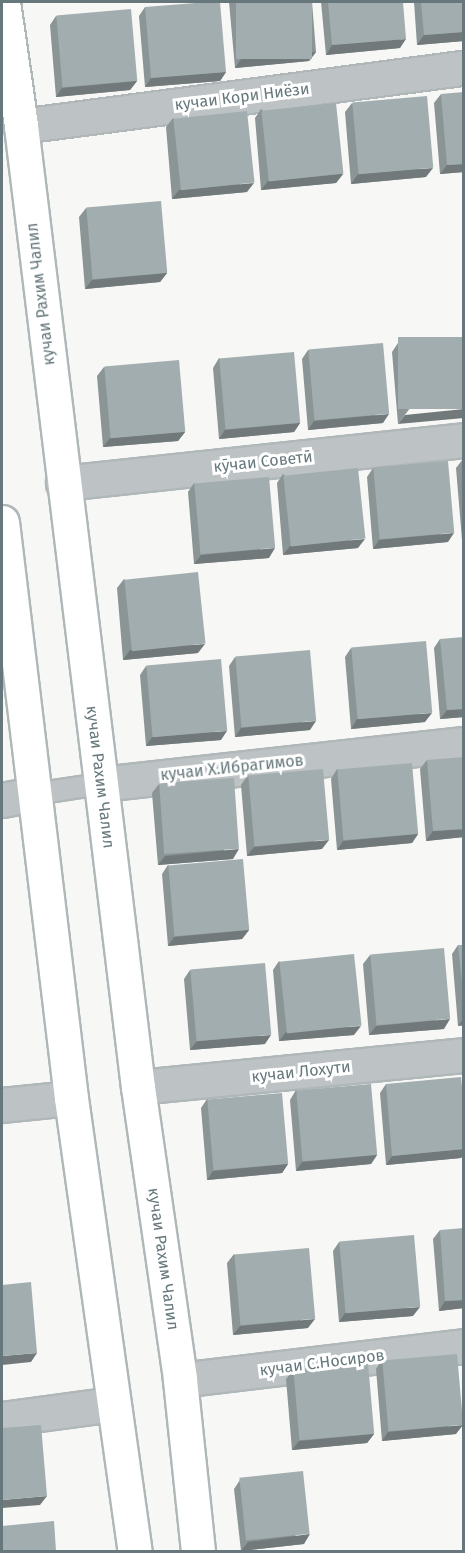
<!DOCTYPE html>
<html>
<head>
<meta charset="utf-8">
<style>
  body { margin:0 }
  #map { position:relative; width:465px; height:1553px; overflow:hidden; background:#f7f7f5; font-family:"Fira Sans",sans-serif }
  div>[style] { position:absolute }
  .roads { filter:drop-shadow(2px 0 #afb7b9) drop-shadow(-2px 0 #afb7b9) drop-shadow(0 2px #afb7b9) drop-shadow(0 -2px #afb7b9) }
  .lane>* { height:20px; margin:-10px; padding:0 10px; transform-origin:10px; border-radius:10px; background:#bdc2c4 }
  .street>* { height:33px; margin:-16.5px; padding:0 16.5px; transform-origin:16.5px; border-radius:16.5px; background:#bdc2c4 }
  .secondary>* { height:33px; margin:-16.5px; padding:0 16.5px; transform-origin:16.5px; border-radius:16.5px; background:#fff }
  .wall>* { inset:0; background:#8b9596 }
  .shaded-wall>* { inset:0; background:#71797a }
  .building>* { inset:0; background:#a2adaf; transform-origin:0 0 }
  span { translate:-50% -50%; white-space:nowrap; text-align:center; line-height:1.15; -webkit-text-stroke:6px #fff; paint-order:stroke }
  .street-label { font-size:16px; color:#66787c }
  .frame { position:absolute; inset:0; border:3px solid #66787c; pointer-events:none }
</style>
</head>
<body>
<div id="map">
  <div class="roads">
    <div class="lane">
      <div style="left:34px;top:794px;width:68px;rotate:-8.5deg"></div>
    </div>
    <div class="street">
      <div style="left:21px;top:126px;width:447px;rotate:-7.5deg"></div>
      <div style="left:63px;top:483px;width:403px;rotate:-6.1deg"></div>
      <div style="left:101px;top:784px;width:365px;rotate:-6.3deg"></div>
      <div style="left:2px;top:800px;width:33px;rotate:-11deg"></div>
      <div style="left:138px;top:1087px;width:328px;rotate:-5.6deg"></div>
      <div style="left:2px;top:1105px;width:69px;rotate:-5.8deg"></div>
      <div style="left:180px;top:1380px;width:286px;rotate:-6.8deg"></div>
      <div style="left:2px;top:1419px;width:112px;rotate:-7.7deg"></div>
    </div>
    <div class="secondary">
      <div style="left:3px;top:2px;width:125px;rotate:81.7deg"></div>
      <div style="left:21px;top:126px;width:968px;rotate:83.06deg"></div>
      <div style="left:138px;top:1087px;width:296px;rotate:81.8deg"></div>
      <div style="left:180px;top:1380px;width:173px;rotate:84deg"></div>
      <div style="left:2px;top:522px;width:580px;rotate:83.17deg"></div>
      <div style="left:71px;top:1098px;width:458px;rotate:82deg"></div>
    </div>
  </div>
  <div class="wall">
    <div style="clip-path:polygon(229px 2px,312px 2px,316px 52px,309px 61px,235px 68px)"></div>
    <div style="clip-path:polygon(321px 2px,403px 2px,400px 48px,326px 55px)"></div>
    <div style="clip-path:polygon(414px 2px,464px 2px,464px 41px,417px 45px)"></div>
    <div style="clip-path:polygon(145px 7px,226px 72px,220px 81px,145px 87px,139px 16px)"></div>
    <div style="clip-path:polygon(56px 16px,137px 81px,130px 90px,56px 97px,50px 25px)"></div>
    <div style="clip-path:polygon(441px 94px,464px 172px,440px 174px,434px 103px)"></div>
    <div style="clip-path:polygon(352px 103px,426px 177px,351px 184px,345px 112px)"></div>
    <div style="clip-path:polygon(261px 109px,343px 174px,336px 183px,261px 190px,255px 118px)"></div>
    <div style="clip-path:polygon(173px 118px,247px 192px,172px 199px,166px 127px)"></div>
    <div style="clip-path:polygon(86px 208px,167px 273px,160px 282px,85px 289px,79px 217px)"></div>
    <div style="clip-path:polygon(464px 337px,398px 424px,392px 352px,398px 343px)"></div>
    <div style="clip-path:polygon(308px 350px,383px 423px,308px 430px,302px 359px)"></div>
    <div style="clip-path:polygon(219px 358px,300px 423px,294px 432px,219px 439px,213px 368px)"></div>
    <div style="clip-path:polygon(104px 367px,185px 432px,178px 441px,103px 447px,97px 376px)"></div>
    <div style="clip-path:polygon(463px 459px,464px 459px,464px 539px,462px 540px,456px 468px)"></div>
    <div style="clip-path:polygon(373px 468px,448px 542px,373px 549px,367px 477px)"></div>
    <div style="clip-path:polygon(283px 474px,358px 548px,283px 555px,277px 483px)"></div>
    <div style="clip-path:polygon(194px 483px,269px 558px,194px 564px,188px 492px)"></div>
    <div style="clip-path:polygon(124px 579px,198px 653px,123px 660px,117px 588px)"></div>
    <div style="clip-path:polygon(440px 639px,464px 717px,440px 719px,434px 648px)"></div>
    <div style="clip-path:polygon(351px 648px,425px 722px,351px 729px,345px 657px)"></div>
    <div style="clip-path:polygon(235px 657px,310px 730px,235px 737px,229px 666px)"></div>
    <div style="clip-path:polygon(146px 666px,221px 740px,146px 746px,140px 675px)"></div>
    <div style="clip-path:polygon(427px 760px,464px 837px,426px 841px,420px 769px)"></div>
    <div style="clip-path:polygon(337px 769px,418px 834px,412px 843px,337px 850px,331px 779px)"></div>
    <div style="clip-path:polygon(248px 775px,322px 849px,247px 856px,241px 785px)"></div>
    <div style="clip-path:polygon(159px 784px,233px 859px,158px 865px,152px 793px)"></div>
    <div style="clip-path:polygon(168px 865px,249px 930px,242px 939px,168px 946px,162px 874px)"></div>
    <div style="clip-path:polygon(458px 945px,464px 945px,464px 1025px,458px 1026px,452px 954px)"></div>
    <div style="clip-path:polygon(370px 955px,444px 1029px,369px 1035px,363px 964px)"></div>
    <div style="clip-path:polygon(279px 961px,354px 1035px,279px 1041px,273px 970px)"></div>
    <div style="clip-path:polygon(190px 970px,265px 1044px,190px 1050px,184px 979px)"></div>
    <div style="clip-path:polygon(386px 1084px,464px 1107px,464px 1154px,461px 1158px,386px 1165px,380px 1093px)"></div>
    <div style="clip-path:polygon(296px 1090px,377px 1155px,371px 1164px,296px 1171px,290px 1100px)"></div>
    <div style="clip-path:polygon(207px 1099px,288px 1164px,282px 1173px,207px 1180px,201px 1108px)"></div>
    <div style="clip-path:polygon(440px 1230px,464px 1308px,439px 1311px,433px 1239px)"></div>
    <div style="clip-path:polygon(339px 1242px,413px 1316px,339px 1322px,333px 1251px)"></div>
    <div style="clip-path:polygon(234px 1254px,308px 1328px,233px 1335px,227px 1263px)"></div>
    <div style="clip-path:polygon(382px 1360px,456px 1434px,382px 1441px,376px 1369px)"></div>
    <div style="clip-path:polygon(293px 1370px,374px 1434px,367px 1443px,292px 1450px,286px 1379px)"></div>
    <div style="clip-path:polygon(240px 1480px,304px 1544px,241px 1551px,234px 1489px)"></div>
  </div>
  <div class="shaded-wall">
    <div style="clip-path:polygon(464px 32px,464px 41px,417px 45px,424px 35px)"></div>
    <div style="clip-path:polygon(406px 39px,400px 48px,326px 55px,332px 45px)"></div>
    <div style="clip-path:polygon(316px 52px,309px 61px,235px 68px,241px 59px)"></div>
    <div style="clip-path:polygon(226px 72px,220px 81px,145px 87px,151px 78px)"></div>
    <div style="clip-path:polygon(137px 81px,130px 90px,56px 97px,62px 88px)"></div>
    <div style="clip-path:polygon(464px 164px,464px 172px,440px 174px,447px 165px)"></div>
    <div style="clip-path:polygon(433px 168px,426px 177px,351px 184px,358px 174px)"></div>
    <div style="clip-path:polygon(343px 174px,336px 183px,261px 190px,268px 181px)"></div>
    <div style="clip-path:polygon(254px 183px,247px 192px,172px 199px,179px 190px)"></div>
    <div style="clip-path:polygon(167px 273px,160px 282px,85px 289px,92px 280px)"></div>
    <div style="clip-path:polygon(464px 409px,464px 418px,398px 424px,405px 415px)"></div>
    <div style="clip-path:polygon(389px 414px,383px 423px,308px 430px,314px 421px)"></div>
    <div style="clip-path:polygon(300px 423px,294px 432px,219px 439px,225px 430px)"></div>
    <div style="clip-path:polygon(185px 432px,178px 441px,103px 447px,110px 438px)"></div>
    <div style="clip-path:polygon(454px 533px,448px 542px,373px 549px,379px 540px)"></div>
    <div style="clip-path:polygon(365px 539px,358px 548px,283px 555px,290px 546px)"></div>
    <div style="clip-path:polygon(275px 548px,269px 558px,194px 564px,201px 555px)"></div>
    <div style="clip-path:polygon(205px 644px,198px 653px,123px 660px,130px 650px)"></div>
    <div style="clip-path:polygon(464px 709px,464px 717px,440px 719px,447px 710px)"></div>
    <div style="clip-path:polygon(432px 713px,425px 722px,351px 729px,357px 719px)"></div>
    <div style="clip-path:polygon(316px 721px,310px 730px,235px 737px,241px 728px)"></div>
    <div style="clip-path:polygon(227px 731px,221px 740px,146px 746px,152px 737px)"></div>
    <div style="clip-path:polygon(464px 829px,464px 837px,426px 841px,433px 831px)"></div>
    <div style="clip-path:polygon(418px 834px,412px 843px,337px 850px,343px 841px)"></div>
    <div style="clip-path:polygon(329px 840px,322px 849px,247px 856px,254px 847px)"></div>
    <div style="clip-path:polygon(239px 849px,233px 859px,158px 865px,165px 856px)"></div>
    <div style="clip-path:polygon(249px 930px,242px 939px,168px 946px,174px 937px)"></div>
    <div style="clip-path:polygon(464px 1018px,464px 1025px,458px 1026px)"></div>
    <div style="clip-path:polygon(450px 1019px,444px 1029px,369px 1035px,376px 1026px)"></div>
    <div style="clip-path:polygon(361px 1026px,354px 1035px,279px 1041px,286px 1032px)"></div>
    <div style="clip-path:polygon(271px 1035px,265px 1044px,190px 1050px,197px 1041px)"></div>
    <div style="clip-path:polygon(464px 1149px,464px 1154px,461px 1158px,386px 1165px,392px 1156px)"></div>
    <div style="clip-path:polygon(377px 1155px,371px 1164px,296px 1171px,302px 1162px)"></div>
    <div style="clip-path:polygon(288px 1164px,282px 1173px,207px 1180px,213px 1171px)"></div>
    <div style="clip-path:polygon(464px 1300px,464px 1308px,439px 1311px,445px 1301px)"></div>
    <div style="clip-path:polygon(420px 1307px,413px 1316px,339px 1322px,345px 1313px)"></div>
    <div style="clip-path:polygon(315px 1319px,308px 1328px,233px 1335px,240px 1326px)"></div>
    <div style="clip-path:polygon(37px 1353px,31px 1362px,2px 1365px,2px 1356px)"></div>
    <div style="clip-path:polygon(463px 1425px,456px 1434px,382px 1441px,388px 1432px)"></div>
    <div style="clip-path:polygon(374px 1434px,367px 1443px,292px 1450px,299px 1441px)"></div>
    <div style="clip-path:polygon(47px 1496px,40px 1505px,2px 1508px,2px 1500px)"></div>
    <div style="clip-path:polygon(310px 1534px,304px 1544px,241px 1551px,248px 1542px)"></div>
  </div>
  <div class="building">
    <div style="clip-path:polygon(208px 2px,220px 2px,226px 72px,151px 78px,145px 7px)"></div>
    <div style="left:236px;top:2px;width:76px;height:57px"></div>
    <div style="clip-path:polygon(328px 2px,403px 2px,406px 39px,332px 45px)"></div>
    <div style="clip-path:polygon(421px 2px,464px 2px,464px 32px,424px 35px)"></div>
    <div style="left:131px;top:9px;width:72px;height:75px;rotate:85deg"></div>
    <div style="clip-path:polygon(464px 92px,464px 164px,447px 165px,441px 94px)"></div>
    <div style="left:427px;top:96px;width:72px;height:75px;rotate:85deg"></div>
    <div style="left:336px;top:103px;width:71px;height:75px;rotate:84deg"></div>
    <div style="left:247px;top:111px;width:72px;height:74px;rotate:84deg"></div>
    <div style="left:161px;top:201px;width:72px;height:75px;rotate:85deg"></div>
    <div style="left:464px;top:337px;width:72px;height:66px;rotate:90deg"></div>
    <div style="left:383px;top:343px;width:71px;height:75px;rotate:85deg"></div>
    <div style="left:294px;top:352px;width:71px;height:75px;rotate:85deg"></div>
    <div style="left:179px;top:360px;width:72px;height:75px;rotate:85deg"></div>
    <div style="left:448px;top:461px;width:72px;height:75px;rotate:85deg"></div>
    <div style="left:358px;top:468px;width:71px;height:75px;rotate:84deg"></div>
    <div style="left:269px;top:477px;width:71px;height:75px;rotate:85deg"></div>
    <div style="left:198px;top:572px;width:72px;height:74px;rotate:84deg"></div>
    <div style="clip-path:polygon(464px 637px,464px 709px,447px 710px,440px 639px)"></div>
    <div style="left:426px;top:641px;width:72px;height:75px;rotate:85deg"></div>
    <div style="left:310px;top:650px;width:71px;height:75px;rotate:85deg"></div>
    <div style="left:221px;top:659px;width:72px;height:75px;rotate:85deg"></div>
    <div style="clip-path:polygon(464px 757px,464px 829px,433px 831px,427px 760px)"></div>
    <div style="left:412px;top:763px;width:71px;height:75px;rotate:85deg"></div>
    <div style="left:323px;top:769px;width:71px;height:75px;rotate:85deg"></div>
    <div style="left:234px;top:778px;width:71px;height:75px;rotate:86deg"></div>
    <div style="left:243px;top:859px;width:71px;height:75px;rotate:85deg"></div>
    <div style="clip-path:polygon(458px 945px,464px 945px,464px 1003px)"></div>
    <div style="left:444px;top:948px;width:71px;height:74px;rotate:85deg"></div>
    <div style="left:354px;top:954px;width:72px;height:75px;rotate:84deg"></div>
    <div style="left:265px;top:963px;width:72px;height:75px;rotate:85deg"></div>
    <div style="clip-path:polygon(461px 1077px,464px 1107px,464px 1149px,392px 1156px,386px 1084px)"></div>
    <div style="left:371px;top:1084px;width:71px;height:75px;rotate:85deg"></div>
    <div style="left:282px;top:1093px;width:71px;height:75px;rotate:85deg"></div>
    <div style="clip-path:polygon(464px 1228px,464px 1300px,445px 1301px,440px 1230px)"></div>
    <div style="left:414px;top:1235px;width:72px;height:75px;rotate:85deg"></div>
    <div style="left:309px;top:1248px;width:71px;height:75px;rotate:85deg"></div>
    <div style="clip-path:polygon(31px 1282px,37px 1353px,2px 1356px,2px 1285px)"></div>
    <div style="left:457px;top:1354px;width:71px;height:75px;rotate:85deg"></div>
    <div style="left:368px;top:1363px;width:71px;height:75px;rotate:85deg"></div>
    <div style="clip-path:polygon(41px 1425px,47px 1496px,2px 1500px,2px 1428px)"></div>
    <div style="left:303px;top:1471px;width:63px;height:64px;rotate:84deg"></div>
    <div style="clip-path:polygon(54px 1521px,56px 1551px,2px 1551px,2px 1526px)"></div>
  </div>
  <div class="street-label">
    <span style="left:242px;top:97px;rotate:-7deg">кучаи Кори Ниёзи</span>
    <span style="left:41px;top:294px;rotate:-97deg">кучаи Рахим Чалил</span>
    <span style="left:263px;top:462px;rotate:-6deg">кӯчаи Советӣ</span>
    <span style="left:232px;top:768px;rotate:-6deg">кучаи Х.Ибрагимов</span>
    <span style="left:100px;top:777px;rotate:83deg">кучаи Рахим Чалил</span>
    <span style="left:301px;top:1072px;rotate:-6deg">кучаи Лохути</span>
    <span style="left:163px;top:1259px;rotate:82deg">кучаи Рахим Чалил</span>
    <span style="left:322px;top:1363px;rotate:-7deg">кучаи С.Носиров</span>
  </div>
  <div class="frame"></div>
</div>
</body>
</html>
